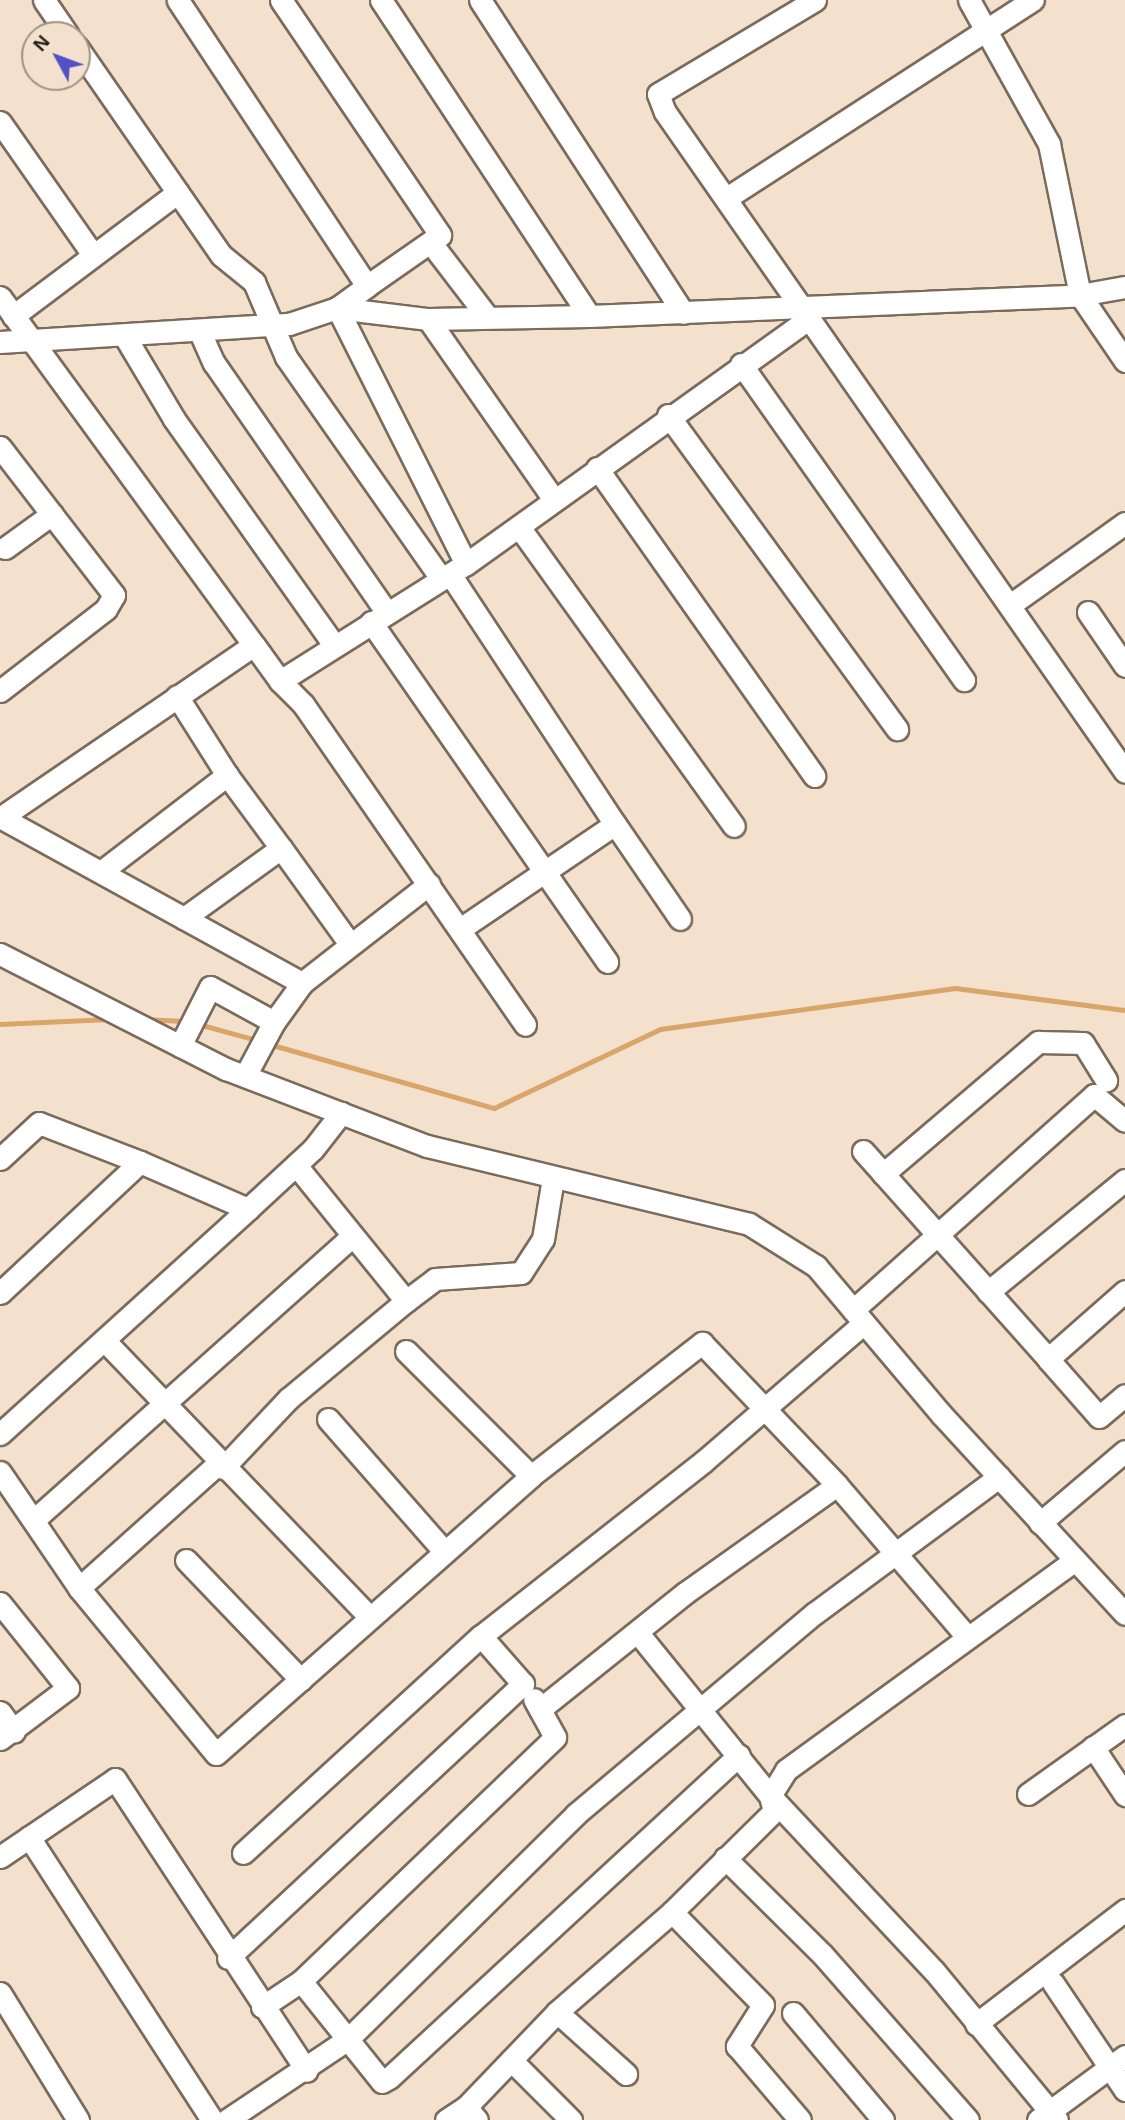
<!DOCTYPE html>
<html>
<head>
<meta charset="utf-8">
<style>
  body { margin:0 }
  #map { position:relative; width:1125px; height:2120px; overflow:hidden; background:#f3e1ce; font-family:Arial,sans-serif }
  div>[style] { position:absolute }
  .stream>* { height:5px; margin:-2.5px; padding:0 2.5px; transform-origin:2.5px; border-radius:2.5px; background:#daa568 }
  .roads { filter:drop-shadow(2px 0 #7a6b5b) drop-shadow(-2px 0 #7a6b5b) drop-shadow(0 2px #7a6b5b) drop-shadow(0 -2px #7a6b5b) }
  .street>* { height:21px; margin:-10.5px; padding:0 10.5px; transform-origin:10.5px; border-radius:10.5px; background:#fff }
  span { translate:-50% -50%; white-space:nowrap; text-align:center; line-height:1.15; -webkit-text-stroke:5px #f3e1ce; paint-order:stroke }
  .north { position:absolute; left:21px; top:21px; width:70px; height:70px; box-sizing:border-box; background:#f3e1ce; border:2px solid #a09384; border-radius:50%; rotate:311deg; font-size:19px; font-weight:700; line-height:28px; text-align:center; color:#231d16 }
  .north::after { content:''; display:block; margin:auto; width:24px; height:32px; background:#5550c8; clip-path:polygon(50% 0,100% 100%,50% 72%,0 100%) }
</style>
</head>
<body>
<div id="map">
  <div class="stream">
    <div style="left:143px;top:1019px;width:42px;rotate:2.7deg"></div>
    <div style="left:0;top:1024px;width:109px;rotate:-2.6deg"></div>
    <div style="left:198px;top:1024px;width:64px;rotate:15.3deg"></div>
    <div style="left:269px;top:1044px;width:234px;rotate:15.9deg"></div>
    <div style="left:494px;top:1108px;width:184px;rotate:-25.4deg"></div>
    <div style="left:660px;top:1029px;width:298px;rotate:-7.9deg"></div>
    <div style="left:955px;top:988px;width:171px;rotate:7.4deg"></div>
  </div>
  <div class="roads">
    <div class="street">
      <div style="left:44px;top:0;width:42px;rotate:55.6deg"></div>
      <div style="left:281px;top:0;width:284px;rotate:55.9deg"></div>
      <div style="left:440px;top:235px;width:89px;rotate:145.1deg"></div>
      <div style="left:381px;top:0;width:378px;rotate:56.6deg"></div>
      <div style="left:480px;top:0;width:373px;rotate:57deg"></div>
      <div style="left:815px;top:0;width:183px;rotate:149.1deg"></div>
      <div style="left:658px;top:94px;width:19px;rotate:69deg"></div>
      <div style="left:665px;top:112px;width:804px;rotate:55.12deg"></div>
      <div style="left:969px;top:0;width:165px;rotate:60.9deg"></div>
      <div style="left:1049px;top:144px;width:154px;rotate:78.4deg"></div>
      <div style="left:1080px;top:295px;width:80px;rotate:55.7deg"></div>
      <div style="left:77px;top:47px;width:253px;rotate:55.3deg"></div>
      <div style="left:221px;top:255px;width:43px;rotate:39.3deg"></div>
      <div style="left:254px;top:282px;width:82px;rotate:66.9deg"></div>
      <div style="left:286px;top:357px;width:270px;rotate:55deg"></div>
      <div style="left:0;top:122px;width:162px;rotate:55deg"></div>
      <div style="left:728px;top:197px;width:363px;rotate:-32.9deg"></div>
      <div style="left:431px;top:243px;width:91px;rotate:52.6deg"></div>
      <div style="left:0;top:297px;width:431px;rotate:53.9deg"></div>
      <div style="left:13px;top:316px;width:206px;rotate:-36.9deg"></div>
      <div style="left:428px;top:319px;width:218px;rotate:55.1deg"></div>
      <div style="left:199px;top:330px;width:36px;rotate:66deg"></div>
      <div style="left:214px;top:363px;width:304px;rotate:55.3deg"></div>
      <div style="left:124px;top:335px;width:98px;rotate:59.2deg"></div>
      <div style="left:174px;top:419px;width:278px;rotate:54.7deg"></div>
      <div style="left:0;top:342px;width:290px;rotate:-3.6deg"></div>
      <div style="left:289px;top:324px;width:51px;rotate:-18.4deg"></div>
      <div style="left:337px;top:308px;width:37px;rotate:-36deg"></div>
      <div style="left:367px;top:286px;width:343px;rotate:-123.5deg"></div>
      <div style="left:741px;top:364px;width:387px;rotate:54.8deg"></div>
      <div style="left:668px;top:415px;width:389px;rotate:53.9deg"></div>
      <div style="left:0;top:447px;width:187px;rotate:52.4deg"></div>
      <div style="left:114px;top:595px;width:16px;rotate:120deg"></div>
      <div style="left:106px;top:609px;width:134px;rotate:142.3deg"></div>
      <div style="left:597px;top:468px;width:377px;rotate:54.8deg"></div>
      <div style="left:519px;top:527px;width:368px;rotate:54.3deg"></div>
      <div style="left:5px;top:548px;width:58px;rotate:-35.9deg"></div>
      <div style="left:466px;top:564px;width:287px;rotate:-116.7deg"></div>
      <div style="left:337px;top:308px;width:92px;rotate:6.9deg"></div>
      <div style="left:428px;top:319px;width:161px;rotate:-1.1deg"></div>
      <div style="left:589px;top:316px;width:491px;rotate:-2.4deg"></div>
      <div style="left:1080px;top:295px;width:46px;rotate:-10.1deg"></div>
      <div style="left:450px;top:574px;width:300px;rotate:56.6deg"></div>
      <div style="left:1010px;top:605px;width:141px;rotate:-35.5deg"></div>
      <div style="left:1088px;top:612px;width:65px;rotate:55.6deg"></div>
      <div style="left:371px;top:622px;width:414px;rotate:55.2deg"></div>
      <div style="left:280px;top:681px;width:33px;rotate:45deg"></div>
      <div style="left:303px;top:704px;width:390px;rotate:55.3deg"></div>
      <div style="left:177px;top:696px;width:93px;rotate:57.7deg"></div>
      <div style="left:0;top:817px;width:345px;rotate:28.8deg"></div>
      <div style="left:0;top:818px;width:307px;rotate:-34.3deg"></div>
      <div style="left:254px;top:645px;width:44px;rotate:54.2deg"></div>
      <div style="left:280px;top:681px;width:220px;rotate:-32.2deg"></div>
      <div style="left:466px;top:564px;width:419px;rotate:-35.6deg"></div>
      <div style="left:281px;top:848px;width:118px;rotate:54.3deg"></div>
      <div style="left:102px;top:871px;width:158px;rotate:-37.5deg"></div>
      <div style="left:227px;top:775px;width:91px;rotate:53.5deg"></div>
      <div style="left:281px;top:848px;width:120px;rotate:144.2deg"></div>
      <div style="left:460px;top:929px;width:187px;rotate:-34.1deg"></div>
      <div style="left:615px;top:824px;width:115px;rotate:55.6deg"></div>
      <div style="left:0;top:954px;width:254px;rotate:27deg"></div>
      <div style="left:226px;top:1069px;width:215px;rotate:21deg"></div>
      <div style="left:427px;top:1146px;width:331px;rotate:13.6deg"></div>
      <div style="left:749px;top:1224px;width:79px;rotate:32.1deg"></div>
      <div style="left:816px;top:1266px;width:195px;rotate:49.8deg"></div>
      <div style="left:942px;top:1415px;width:270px;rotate:47.4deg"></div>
      <div style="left:180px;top:1046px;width:66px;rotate:-63deg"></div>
      <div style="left:210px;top:987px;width:73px;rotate:28.7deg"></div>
      <div style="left:274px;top:1022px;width:48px;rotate:-54.3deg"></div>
      <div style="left:302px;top:983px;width:161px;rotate:-37.9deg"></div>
      <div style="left:245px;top:1076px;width:61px;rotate:-61.8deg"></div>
      <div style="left:863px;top:1151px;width:278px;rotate:48.3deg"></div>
      <div style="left:1048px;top:1359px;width:103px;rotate:-41.4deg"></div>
      <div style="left:0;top:1159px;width:53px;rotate:-42.7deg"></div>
      <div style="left:39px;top:1123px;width:108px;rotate:21.1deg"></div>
      <div style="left:883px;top:1174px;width:204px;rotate:-40.4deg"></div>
      <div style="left:1038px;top:1042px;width:45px;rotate:1.3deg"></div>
      <div style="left:1083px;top:1043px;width:44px;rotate:58.1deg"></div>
      <div style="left:988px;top:1292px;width:177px;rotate:-39.3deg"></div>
      <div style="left:0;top:1293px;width:192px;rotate:-43.1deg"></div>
      <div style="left:140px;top:1162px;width:118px;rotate:23.5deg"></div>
      <div style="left:248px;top:1209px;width:88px;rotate:-42.7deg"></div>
      <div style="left:313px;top:1149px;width:46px;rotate:-52.1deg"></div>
      <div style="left:406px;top:1301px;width:36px;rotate:-37deg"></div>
      <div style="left:435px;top:1279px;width:86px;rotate:-4deg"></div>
      <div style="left:521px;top:1273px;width:40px;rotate:-57.1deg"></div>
      <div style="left:543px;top:1239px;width:62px;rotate:-80.7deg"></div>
      <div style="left:853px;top:1310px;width:323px;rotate:-41.7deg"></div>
      <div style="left:1094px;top:1095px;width:40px;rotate:40deg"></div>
      <div style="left:104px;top:1340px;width:383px;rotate:46.2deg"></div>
      <div style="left:406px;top:1351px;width:177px;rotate:45deg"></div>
      <div style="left:1048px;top:1359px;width:77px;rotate:48.7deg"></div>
      <div style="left:1099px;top:1417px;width:34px;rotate:-40deg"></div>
      <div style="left:328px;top:1419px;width:176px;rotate:48.7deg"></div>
      <div style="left:0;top:1434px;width:335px;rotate:-42.2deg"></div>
      <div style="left:223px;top:1468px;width:95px;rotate:-46.7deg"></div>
      <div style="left:288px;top:1399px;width:153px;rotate:-39.7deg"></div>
      <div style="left:406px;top:1301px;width:175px;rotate:-129deg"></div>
      <div style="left:0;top:1472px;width:140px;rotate:55.7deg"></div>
      <div style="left:79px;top:1588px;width:215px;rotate:50.5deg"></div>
      <div style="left:216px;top:1754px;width:420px;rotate:-41.4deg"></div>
      <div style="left:531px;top:1476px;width:217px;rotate:-37.9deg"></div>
      <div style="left:702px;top:1343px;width:196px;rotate:46.4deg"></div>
      <div style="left:837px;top:1485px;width:186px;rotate:144.6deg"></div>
      <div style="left:685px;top:1593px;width:186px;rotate:141.3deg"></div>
      <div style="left:837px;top:1485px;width:201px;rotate:49.4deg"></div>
      <div style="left:36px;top:1518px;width:424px;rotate:-41.7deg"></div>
      <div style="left:1040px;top:1523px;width:111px;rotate:-40.3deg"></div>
      <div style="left:186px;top:1560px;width:166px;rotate:46.2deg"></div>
      <div style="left:79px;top:1588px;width:188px;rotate:-41.8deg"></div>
      <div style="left:0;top:1603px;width:109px;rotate:51.3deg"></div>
      <div style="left:68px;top:1688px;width:85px;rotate:143.1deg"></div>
      <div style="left:0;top:1712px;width:24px;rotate:54deg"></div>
      <div style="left:1093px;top:1747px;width:58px;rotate:56.3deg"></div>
      <div style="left:1028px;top:1794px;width:119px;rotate:-35.4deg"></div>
      <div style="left:29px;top:1837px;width:337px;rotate:57.1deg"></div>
      <div style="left:243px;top:1853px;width:322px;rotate:-42.4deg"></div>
      <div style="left:481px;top:1636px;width:283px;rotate:-38.1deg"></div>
      <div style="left:704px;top:1461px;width:211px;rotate:-40.8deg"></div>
      <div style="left:0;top:1857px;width:139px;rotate:-34.1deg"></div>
      <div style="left:115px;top:1779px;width:349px;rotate:56.7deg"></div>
      <div style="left:725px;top:1858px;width:136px;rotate:44.7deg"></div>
      <div style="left:822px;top:1954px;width:221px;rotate:48.7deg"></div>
      <div style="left:672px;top:1912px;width:130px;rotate:45.6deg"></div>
      <div style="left:763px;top:2005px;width:49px;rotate:122.4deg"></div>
      <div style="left:737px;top:2046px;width:97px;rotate:49.6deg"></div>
      <div style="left:228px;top:1958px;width:403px;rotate:-42.9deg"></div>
      <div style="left:523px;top:1684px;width:64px;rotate:-131.2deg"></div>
      <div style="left:301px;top:1981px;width:129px;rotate:51.3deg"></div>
      <div style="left:382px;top:2082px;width:8px;rotate:-30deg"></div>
      <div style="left:389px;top:2078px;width:476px;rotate:-42.7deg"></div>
      <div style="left:1053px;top:1983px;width:129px;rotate:56.1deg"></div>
      <div style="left:0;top:1993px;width:149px;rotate:58.4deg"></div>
      <div style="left:262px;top:2007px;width:47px;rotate:-33.7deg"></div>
      <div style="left:301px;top:1981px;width:352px;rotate:-43.8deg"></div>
      <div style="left:555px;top:1737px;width:43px;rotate:-118.9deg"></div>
      <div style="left:557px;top:2012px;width:93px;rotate:41.9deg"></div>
      <div style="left:793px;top:2013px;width:140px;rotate:49.9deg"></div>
      <div style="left:976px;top:2024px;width:188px;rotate:-37.4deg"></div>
      <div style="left:511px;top:2060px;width:85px;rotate:45deg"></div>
      <div style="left:466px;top:2107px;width:132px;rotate:-46.2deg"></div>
      <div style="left:557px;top:2012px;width:152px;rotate:-41deg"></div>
      <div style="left:672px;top:1912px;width:144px;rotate:-44.7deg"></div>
      <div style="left:774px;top:1811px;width:16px;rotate:-105deg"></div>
      <div style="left:770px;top:1796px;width:210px;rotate:-129deg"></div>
      <div style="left:227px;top:2120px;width:146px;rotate:-33.8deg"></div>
      <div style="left:348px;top:2039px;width:320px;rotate:-44.6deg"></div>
      <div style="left:576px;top:1814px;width:312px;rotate:-40.1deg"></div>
      <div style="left:815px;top:1613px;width:229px;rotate:-36.5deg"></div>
      <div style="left:446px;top:2120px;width:24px;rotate:-33deg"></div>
      <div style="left:466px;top:2107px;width:17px;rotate:50deg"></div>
      <div style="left:1038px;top:2120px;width:108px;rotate:-36.3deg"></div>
      <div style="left:1057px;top:2120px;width:193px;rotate:-129.5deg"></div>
      <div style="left:934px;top:1971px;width:240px;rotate:-133.1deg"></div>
      <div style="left:770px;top:1796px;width:31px;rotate:-58deg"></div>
      <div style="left:786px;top:1770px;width:357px;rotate:-36deg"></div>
    </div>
  </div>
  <div class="north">N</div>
</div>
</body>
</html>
